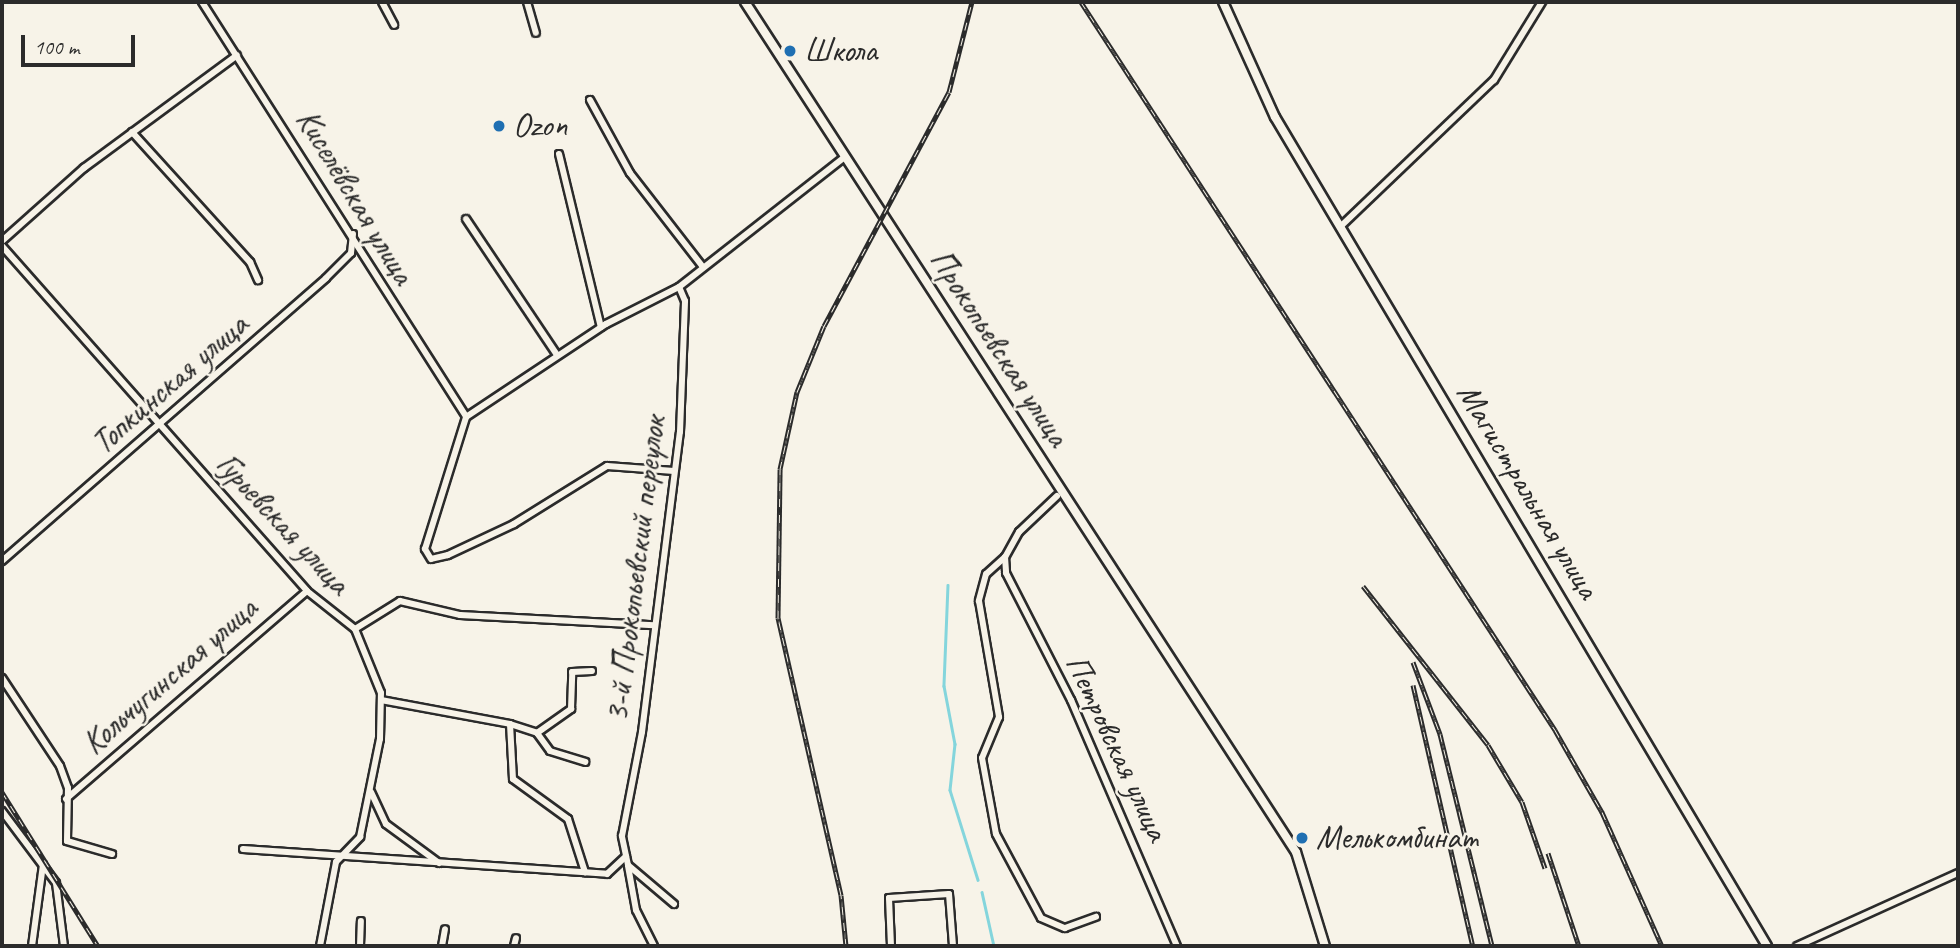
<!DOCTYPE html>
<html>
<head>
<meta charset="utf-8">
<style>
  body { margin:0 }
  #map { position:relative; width:1960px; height:948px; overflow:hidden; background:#f7f3e8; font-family:Caveat,sans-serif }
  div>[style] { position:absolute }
  .stream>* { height:2.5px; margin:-1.25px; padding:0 1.25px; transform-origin:1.25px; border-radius:1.25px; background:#84d5dc }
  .roads { filter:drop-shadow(2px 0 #2b2b2b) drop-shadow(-2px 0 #2b2b2b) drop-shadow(0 2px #2b2b2b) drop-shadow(0 -2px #2b2b2b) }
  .minor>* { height:6px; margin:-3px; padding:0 3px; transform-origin:3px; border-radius:3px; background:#f7f3e8 }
  .secondary>* { height:8px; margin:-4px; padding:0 4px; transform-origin:4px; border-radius:4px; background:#f7f3e8 }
  .rail>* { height:5px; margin-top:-2.5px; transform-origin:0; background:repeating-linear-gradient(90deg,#f7f3e8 0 8px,#2b2b2b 0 16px); box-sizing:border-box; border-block:2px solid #2b2b2b }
  .dots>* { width:19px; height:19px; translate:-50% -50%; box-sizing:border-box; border:4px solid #f7f3e8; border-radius:50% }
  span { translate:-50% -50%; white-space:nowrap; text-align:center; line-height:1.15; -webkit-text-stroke:5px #f7f3e8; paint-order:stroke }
  .poi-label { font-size:33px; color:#2b2b2b }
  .left { translate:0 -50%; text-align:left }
  .street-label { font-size:33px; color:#2b2b2b }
  .frame { position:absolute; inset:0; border:4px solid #2b2b2b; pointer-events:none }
  .scale { position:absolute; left:21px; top:35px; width:114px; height:32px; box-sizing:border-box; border:4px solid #2b2b2b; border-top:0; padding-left:9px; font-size:21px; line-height:24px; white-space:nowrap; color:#2b2b2b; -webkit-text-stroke:5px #f7f3e8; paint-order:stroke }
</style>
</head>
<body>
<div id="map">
  <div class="stream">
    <div style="left:948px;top:585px;width:101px;rotate:92.3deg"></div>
    <div style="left:944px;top:686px;width:59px;rotate:79.3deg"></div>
    <div style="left:955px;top:744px;width:46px;rotate:96.2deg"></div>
    <div style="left:950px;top:790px;width:94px;rotate:72.7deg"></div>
    <div style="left:982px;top:892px;width:55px;rotate:77.5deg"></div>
  </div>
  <div class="roads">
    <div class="minor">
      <div style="left:202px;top:2px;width:492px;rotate:57.5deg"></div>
      <div style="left:382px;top:2px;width:26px;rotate:62deg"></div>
      <div style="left:527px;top:2px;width:32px;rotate:74deg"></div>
      <div style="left:590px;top:100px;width:83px;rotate:61.3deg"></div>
      <div style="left:630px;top:173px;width:119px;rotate:52.2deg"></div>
      <div style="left:132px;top:132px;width:176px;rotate:47.8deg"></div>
      <div style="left:250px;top:262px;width:20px;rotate:66deg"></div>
      <div style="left:559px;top:154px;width:178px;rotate:76.4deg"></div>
      <div style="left:466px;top:219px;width:164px;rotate:56.2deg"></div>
      <div style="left:1341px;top:226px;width:211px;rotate:-43.7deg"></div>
      <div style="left:1494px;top:80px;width:92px;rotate:-58.4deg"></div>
      <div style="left:2px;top:241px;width:110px;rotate:-41.7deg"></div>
      <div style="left:84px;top:168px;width:190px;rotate:-36.4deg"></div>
      <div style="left:2px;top:246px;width:460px;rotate:48.5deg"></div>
      <div style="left:307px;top:591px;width:61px;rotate:38.4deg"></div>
      <div style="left:674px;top:471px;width:67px;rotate:-175.7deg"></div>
      <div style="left:607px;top:466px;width:110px;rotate:148.1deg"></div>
      <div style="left:514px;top:524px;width:73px;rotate:154.8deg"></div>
      <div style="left:448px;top:555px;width:17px;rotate:167deg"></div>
      <div style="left:431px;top:559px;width:12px;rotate:-121deg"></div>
      <div style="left:425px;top:549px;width:138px;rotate:-72.7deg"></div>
      <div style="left:466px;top:417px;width:168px;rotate:-33.6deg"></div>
      <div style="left:606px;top:324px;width:82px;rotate:-26.9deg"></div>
      <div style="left:679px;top:287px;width:211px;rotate:-38.1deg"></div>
      <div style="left:1057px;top:496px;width:52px;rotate:136.5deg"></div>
      <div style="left:1019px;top:532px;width:29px;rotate:119deg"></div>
      <div style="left:1005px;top:557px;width:16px;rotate:86deg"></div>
      <div style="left:1006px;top:573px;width:143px;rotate:62.9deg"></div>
      <div style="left:1071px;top:700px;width:268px;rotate:66.7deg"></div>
      <div style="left:1005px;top:557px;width:25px;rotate:138deg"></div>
      <div style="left:986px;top:574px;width:28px;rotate:105deg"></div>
      <div style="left:979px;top:601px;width:118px;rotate:80.2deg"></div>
      <div style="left:999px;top:717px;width:44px;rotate:112.5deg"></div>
      <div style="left:982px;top:758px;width:77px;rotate:79.6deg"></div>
      <div style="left:996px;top:834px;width:95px;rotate:61.8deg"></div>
      <div style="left:1041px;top:918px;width:26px;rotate:23deg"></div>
      <div style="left:1065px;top:928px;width:33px;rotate:-20deg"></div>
      <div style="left:2px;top:561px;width:430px;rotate:-41.1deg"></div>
      <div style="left:326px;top:278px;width:35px;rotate:-45deg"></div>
      <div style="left:351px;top:253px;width:19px;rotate:-84deg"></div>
      <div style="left:355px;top:629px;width:53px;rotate:-31.9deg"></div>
      <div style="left:400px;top:601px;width:62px;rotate:13.1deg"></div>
      <div style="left:460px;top:615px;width:194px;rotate:3deg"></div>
      <div style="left:2px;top:678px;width:105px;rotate:56.6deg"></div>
      <div style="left:60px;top:766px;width:23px;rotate:70deg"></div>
      <div style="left:68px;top:788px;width:53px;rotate:91.1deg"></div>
      <div style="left:67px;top:841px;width:47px;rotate:16.1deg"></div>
      <div style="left:381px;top:700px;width:131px;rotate:10.5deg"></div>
      <div style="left:510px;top:724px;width:55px;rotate:86.9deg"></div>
      <div style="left:513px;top:779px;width:68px;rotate:36deg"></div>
      <div style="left:568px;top:819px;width:56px;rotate:72.2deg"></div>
      <div style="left:510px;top:724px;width:28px;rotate:18deg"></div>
      <div style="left:537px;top:733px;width:22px;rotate:54deg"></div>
      <div style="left:550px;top:751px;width:37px;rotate:17deg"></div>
      <div style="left:537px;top:733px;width:42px;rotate:-35.2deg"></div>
      <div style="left:571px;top:709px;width:37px;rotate:-88deg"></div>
      <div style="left:572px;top:672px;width:20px;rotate:-3deg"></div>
      <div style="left:371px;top:792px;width:35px;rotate:65deg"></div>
      <div style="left:386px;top:824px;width:66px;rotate:36.3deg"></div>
      <div style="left:66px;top:799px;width:318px;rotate:-40.8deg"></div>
      <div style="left:2px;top:811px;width:90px;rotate:53.1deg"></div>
      <div style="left:56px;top:883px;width:64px;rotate:82.8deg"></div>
      <div style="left:243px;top:849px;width:365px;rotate:3.9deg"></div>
      <div style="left:607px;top:874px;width:26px;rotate:-43deg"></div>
      <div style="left:628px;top:866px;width:45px;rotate:79.7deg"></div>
      <div style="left:636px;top:910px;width:40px;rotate:63.4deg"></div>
      <div style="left:674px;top:904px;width:60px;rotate:-139.7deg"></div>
      <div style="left:628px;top:865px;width:30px;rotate:-102deg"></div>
      <div style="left:622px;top:836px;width:106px;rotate:-79.1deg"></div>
      <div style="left:642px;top:732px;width:302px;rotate:-82.8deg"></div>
      <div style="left:680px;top:432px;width:131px;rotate:-87.8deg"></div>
      <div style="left:685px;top:301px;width:15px;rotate:-113deg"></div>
      <div style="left:32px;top:946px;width:82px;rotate:-82.3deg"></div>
      <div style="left:320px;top:946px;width:86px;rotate:-79.2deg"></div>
      <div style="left:336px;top:862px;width:35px;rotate:-46deg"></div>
      <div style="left:360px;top:837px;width:100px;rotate:-78.5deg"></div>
      <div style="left:380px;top:739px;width:46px;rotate:-88.8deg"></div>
      <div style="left:381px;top:693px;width:69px;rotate:-112.1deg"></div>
      <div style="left:360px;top:946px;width:25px;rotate:-88deg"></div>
      <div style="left:442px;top:946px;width:17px;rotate:-80deg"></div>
      <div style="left:514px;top:946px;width:8px;rotate:-76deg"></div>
      <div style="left:891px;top:946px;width:48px;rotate:-92.4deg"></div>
      <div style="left:889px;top:898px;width:60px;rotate:-3.8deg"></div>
      <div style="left:949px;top:894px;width:52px;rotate:85.6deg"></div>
      <div style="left:1797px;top:946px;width:177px;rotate:-24.4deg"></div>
    </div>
    <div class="secondary">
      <div style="left:745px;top:2px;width:1013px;rotate:57.05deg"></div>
      <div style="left:1296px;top:852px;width:98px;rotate:72.9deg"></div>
      <div style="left:1223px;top:2px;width:126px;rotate:65.7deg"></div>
      <div style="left:1275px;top:117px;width:964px;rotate:59.31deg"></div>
    </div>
  </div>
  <div class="rail">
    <div style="left:1081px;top:2px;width:869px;rotate:56.93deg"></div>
    <div style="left:1555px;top:730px;width:95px;rotate:60.2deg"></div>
    <div style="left:1602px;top:812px;width:147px;rotate:65.9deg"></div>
    <div style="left:1363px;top:586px;width:202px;rotate:51.8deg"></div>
    <div style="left:1488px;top:745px;width:66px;rotate:59.2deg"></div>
    <div style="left:1522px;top:802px;width:70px;rotate:70.8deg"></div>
    <div style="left:1413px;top:662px;width:77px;rotate:69.4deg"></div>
    <div style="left:1440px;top:734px;width:218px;rotate:76.2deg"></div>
    <div style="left:1413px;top:685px;width:268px;rotate:77.1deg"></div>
    <div style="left:2px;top:792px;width:181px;rotate:58.1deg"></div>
    <div style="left:1548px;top:853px;width:98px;rotate:71.6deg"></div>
    <div style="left:846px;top:946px;width:51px;rotate:-95.6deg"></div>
    <div style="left:841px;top:895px;width:284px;rotate:-102.8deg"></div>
    <div style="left:778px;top:618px;width:149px;rotate:-89.2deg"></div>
    <div style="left:780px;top:469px;width:79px;rotate:-77.6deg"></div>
    <div style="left:797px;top:392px;width:71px;rotate:-67.8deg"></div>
    <div style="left:824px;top:326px;width:265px;rotate:-61.9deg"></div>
    <div style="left:949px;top:92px;width:93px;rotate:-75.7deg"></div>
  </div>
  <div class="dots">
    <div style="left:790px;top:51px;background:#1f6fb2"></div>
    <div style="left:499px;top:126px;background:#1f6fb2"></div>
    <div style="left:1302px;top:838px;background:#1f6fb2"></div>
  </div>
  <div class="poi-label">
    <span class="left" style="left:804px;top:51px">Школа</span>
    <span class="left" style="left:513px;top:126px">Ozon</span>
    <span class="left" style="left:1316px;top:838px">Мелькомбинат</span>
  </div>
  <div class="street-label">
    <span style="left:355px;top:197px;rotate:59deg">Киселёвская улица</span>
    <span style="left:999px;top:348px;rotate:57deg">Прокопьевская улица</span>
    <span style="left:170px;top:384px;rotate:-41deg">Топкинская улица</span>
    <span style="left:1528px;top:491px;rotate:59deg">Магистральная улица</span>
    <span style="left:283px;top:524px;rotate:47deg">Гурьевская улица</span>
    <span style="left:636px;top:569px;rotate:-83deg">3-й Прокопьевский переулок</span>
    <span style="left:170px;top:676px;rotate:-41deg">Кольчугинская улица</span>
    <span style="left:1117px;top:748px;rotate:65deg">Петровская улица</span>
  </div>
  <div class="frame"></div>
  <div class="scale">100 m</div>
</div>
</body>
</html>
